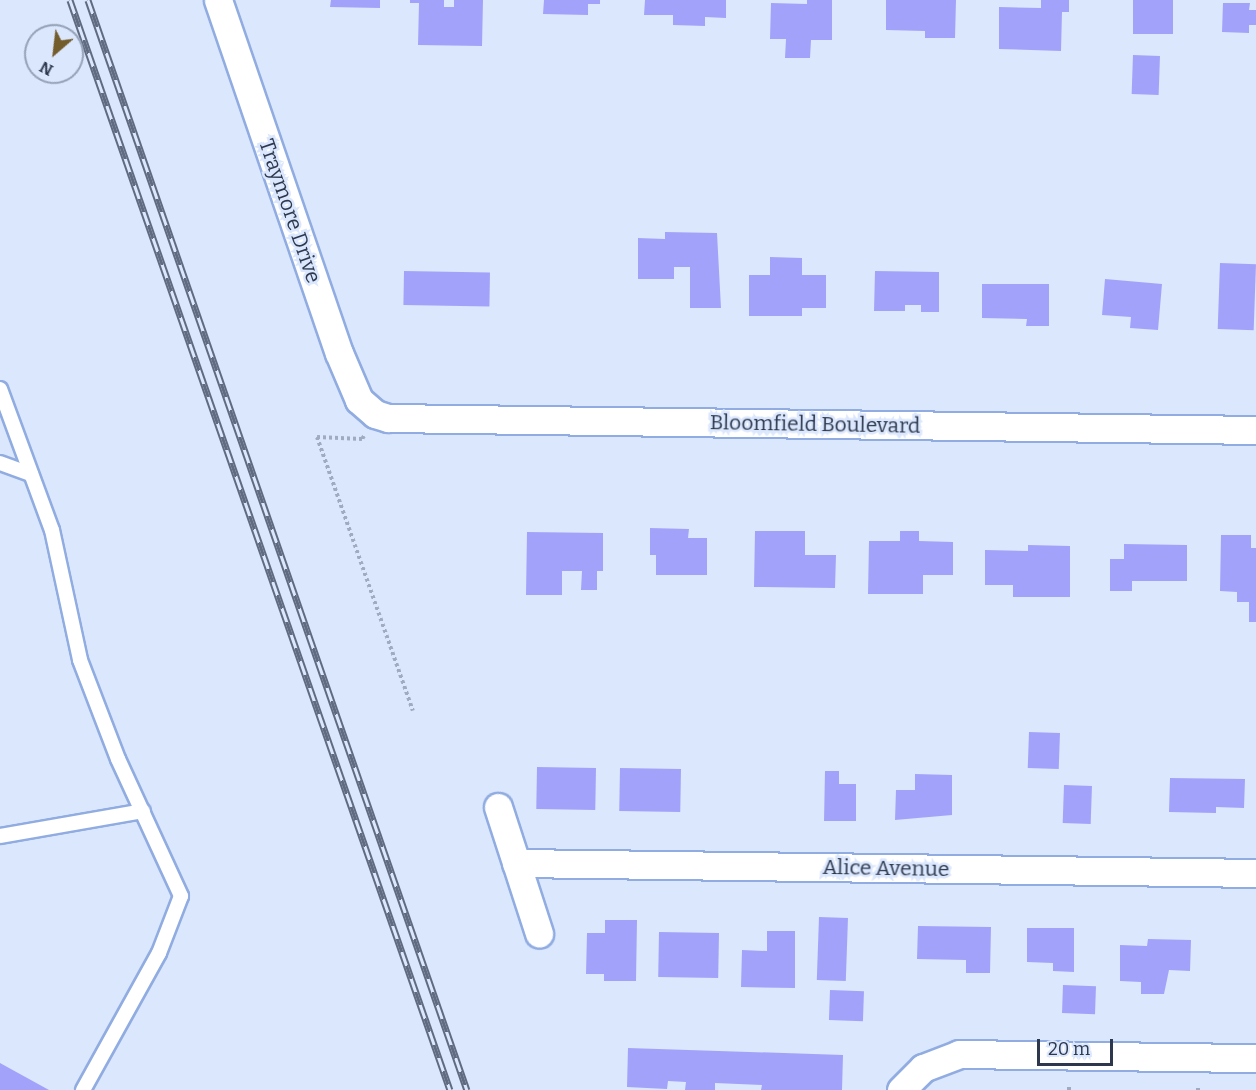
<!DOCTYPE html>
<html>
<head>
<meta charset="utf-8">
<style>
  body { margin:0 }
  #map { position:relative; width:1256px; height:1090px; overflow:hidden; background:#dbe7fd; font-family:Bitter,serif }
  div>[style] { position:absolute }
  .building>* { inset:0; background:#a3a2fa; transform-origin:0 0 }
  .path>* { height:4px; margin-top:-2px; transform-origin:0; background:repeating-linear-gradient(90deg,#a0abc1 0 3px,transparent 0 6px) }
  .roads { filter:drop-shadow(2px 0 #90ace1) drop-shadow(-2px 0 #90ace1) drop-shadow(0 2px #90ace1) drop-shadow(0 -2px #90ace1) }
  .service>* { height:14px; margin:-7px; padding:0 7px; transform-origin:7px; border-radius:7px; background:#fff }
  .minor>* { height:27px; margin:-13.5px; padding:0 13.5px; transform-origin:13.5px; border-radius:13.5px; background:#fff }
  .rail>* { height:7px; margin-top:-3.5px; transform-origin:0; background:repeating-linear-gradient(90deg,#dbe7fd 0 14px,#606b81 0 28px); box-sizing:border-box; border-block:2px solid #606b81 }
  span { translate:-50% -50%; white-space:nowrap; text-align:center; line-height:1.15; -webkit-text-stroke:5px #dbe7fd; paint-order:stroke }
  .street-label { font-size:21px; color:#2d384e }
  .north { position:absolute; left:24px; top:24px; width:60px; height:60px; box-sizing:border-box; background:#dbe7fd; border:2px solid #95a1b7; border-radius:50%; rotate:208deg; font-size:16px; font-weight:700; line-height:24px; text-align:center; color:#2d384e }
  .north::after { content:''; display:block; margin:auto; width:21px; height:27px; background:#745d2d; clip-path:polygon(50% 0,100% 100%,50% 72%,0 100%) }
  .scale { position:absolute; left:1037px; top:1039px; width:76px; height:27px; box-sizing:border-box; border:3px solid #2d384e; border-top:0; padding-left:8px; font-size:18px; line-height:21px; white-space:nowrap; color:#2d384e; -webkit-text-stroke:4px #dbe7fd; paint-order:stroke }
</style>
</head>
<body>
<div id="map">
  <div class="building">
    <div style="clip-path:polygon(331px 0,380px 0,380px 8px,330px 7px)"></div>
    <div style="clip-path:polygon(410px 0,444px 0,444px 7px,454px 7px,454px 0,483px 0,482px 46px,418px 45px,419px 3px,410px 3px)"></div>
    <div style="clip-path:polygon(544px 0,600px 0,600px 4px,588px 4px,588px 15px,543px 14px)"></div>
    <div style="clip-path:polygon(645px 0,726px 0,726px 18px,705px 17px,705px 26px,673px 25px,673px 15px,644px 15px)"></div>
    <div style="clip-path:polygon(807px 0,832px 0,832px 40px,811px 40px,810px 58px,785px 58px,786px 39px,770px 39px,771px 3px,807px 4px)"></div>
    <div style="clip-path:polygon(886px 0,956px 0,955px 38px,925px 38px,925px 31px,886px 30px)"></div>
    <div style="clip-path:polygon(1041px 0,1069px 0,1069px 12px,1062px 12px,1061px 51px,999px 49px,999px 7px,1041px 8px)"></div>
    <div style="left:1133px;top:0;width:40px;height:34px"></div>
    <div style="clip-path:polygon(1223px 3px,1250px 3px,1249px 10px,1256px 10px,1256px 25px,1249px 25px,1249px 33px,1222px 32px)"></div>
    <div style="left:1133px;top:55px;width:27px;height:39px;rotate:2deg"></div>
    <div style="clip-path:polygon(665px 232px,717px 233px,721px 308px,690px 308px,690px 267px,674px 267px,674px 279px,638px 279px,638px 238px,665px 239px)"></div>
    <div style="clip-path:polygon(770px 257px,802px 258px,802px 275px,826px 275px,826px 308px,802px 308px,802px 316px,749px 316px,749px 275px,770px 275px)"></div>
    <div style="left:1220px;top:263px;width:36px;height:66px;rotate:2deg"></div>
    <div style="left:404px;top:271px;width:86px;height:34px;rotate:1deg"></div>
    <div style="clip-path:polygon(875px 271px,939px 272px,939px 312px,921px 312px,921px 305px,905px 305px,905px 311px,874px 311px)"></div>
    <div style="clip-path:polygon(1105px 279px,1162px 284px,1158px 330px,1130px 328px,1131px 317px,1102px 315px)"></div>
    <div style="clip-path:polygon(982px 284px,1049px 284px,1049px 326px,1026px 326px,1027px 319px,982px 318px)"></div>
    <div style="clip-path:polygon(650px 528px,689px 529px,688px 538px,707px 538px,707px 575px,656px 575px,656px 555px,650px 555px)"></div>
    <div style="clip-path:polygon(755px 531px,805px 531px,805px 555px,836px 555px,835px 588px,754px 587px)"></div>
    <div style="clip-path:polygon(900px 531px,919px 531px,919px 541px,953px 542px,953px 575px,923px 575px,923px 594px,868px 594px,869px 541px,900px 541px)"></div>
    <div style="clip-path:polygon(527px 532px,603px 533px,603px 571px,597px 571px,597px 590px,581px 590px,582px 571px,562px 571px,562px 595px,526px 595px)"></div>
    <div style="clip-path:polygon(1221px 535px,1251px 535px,1251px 548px,1256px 548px,1256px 622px,1249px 622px,1249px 602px,1237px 602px,1237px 592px,1220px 591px)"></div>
    <div style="clip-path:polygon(1124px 544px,1187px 545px,1187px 581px,1132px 581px,1132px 591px,1110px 591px,1110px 559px,1124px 559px)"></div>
    <div style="clip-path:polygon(1028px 545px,1070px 546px,1070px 597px,1013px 597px,1013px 585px,985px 585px,985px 550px,1028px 551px)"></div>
    <div style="left:1029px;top:732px;width:31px;height:36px;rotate:2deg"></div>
    <div style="left:537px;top:767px;width:59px;height:42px;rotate:1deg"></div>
    <div style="left:620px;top:768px;width:61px;height:43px;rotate:1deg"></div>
    <div style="clip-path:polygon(825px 771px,839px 771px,839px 784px,856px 784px,856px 821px,824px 821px)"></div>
    <div style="clip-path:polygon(915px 774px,952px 775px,952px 815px,895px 820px,896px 790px,915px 790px)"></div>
    <div style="clip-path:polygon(1170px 778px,1245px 779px,1244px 808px,1216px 807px,1216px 813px,1169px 812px)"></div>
    <div style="left:1064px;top:785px;width:28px;height:38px;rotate:2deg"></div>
    <div style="left:819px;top:917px;width:29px;height:63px;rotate:2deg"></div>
    <div style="clip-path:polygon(605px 920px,637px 920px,636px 981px,604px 981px,604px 974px,586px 974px,587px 933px,605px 933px)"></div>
    <div style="clip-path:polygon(918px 926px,991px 927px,990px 973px,966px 973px,966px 960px,917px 959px)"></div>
    <div style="clip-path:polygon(1027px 928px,1074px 928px,1074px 972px,1053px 971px,1053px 963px,1027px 962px)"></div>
    <div style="clip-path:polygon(767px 931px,795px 931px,795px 988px,741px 987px,742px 950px,767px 951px)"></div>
    <div style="left:659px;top:932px;width:60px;height:45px;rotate:1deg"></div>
    <div style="clip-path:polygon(1148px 939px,1191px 940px,1190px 971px,1169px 970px,1164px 994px,1141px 994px,1141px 982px,1120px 981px,1120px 945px,1147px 946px)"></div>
    <div style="left:1063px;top:985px;width:33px;height:28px;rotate:2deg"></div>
    <div style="left:830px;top:990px;width:34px;height:30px;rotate:2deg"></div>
    <div style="clip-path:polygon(628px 1048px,843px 1055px,842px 1090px,761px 1090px,762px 1085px,715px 1083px,715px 1090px,685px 1090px,686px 1082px,668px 1081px,667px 1089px,627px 1087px)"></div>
    <div style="clip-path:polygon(0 1063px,49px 1090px,0 1090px)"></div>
  </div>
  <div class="path">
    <div style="left:364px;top:436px;width:4px;rotate:124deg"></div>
    <div style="left:362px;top:439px;width:45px;rotate:-177.5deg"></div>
    <div style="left:317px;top:437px;width:290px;rotate:70.7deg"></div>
    <div style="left:1069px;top:1090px;width:5px;rotate:-90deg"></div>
    <div style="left:1198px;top:1090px;width:2px;rotate:-90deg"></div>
  </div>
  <div class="roads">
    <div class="service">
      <div style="left:0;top:389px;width:150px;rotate:69.8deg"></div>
      <div style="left:52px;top:530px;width:133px;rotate:77.8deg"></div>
      <div style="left:80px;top:660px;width:106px;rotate:69deg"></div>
      <div style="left:118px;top:759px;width:151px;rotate:65.3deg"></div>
      <div style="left:181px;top:896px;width:61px;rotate:111.1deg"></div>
      <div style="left:159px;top:953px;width:157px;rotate:119deg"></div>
      <div style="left:0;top:463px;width:33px;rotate:20deg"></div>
      <div style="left:0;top:836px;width:145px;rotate:-9.9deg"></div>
    </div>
    <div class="minor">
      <div style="left:218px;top:0;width:373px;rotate:71.1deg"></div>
      <div style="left:339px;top:353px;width:51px;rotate:66.9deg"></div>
      <div style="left:359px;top:400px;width:21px;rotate:41deg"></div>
      <div style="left:375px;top:414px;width:14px;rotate:17deg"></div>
      <div style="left:388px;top:418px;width:868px;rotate:0.79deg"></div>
      <div style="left:498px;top:807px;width:133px;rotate:72deg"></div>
      <div style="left:516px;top:863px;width:740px;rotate:0.77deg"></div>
      <div style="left:901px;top:1090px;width:31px;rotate:-45deg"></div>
      <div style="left:923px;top:1068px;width:39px;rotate:-21deg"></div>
      <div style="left:959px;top:1054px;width:297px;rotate:0.8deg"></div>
    </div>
  </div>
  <div class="rail">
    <div style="left:70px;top:0;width:1154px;rotate:70.78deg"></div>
    <div style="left:88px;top:0;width:1154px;rotate:70.83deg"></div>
  </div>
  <div class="street-label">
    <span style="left:290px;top:211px;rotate:71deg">Traymore Drive</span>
    <span style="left:815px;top:424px;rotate:1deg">Bloomfield Boulevard</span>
    <span style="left:886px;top:868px;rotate:1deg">Alice Avenue</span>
  </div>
  <div class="north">N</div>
  <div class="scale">20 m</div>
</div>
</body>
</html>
